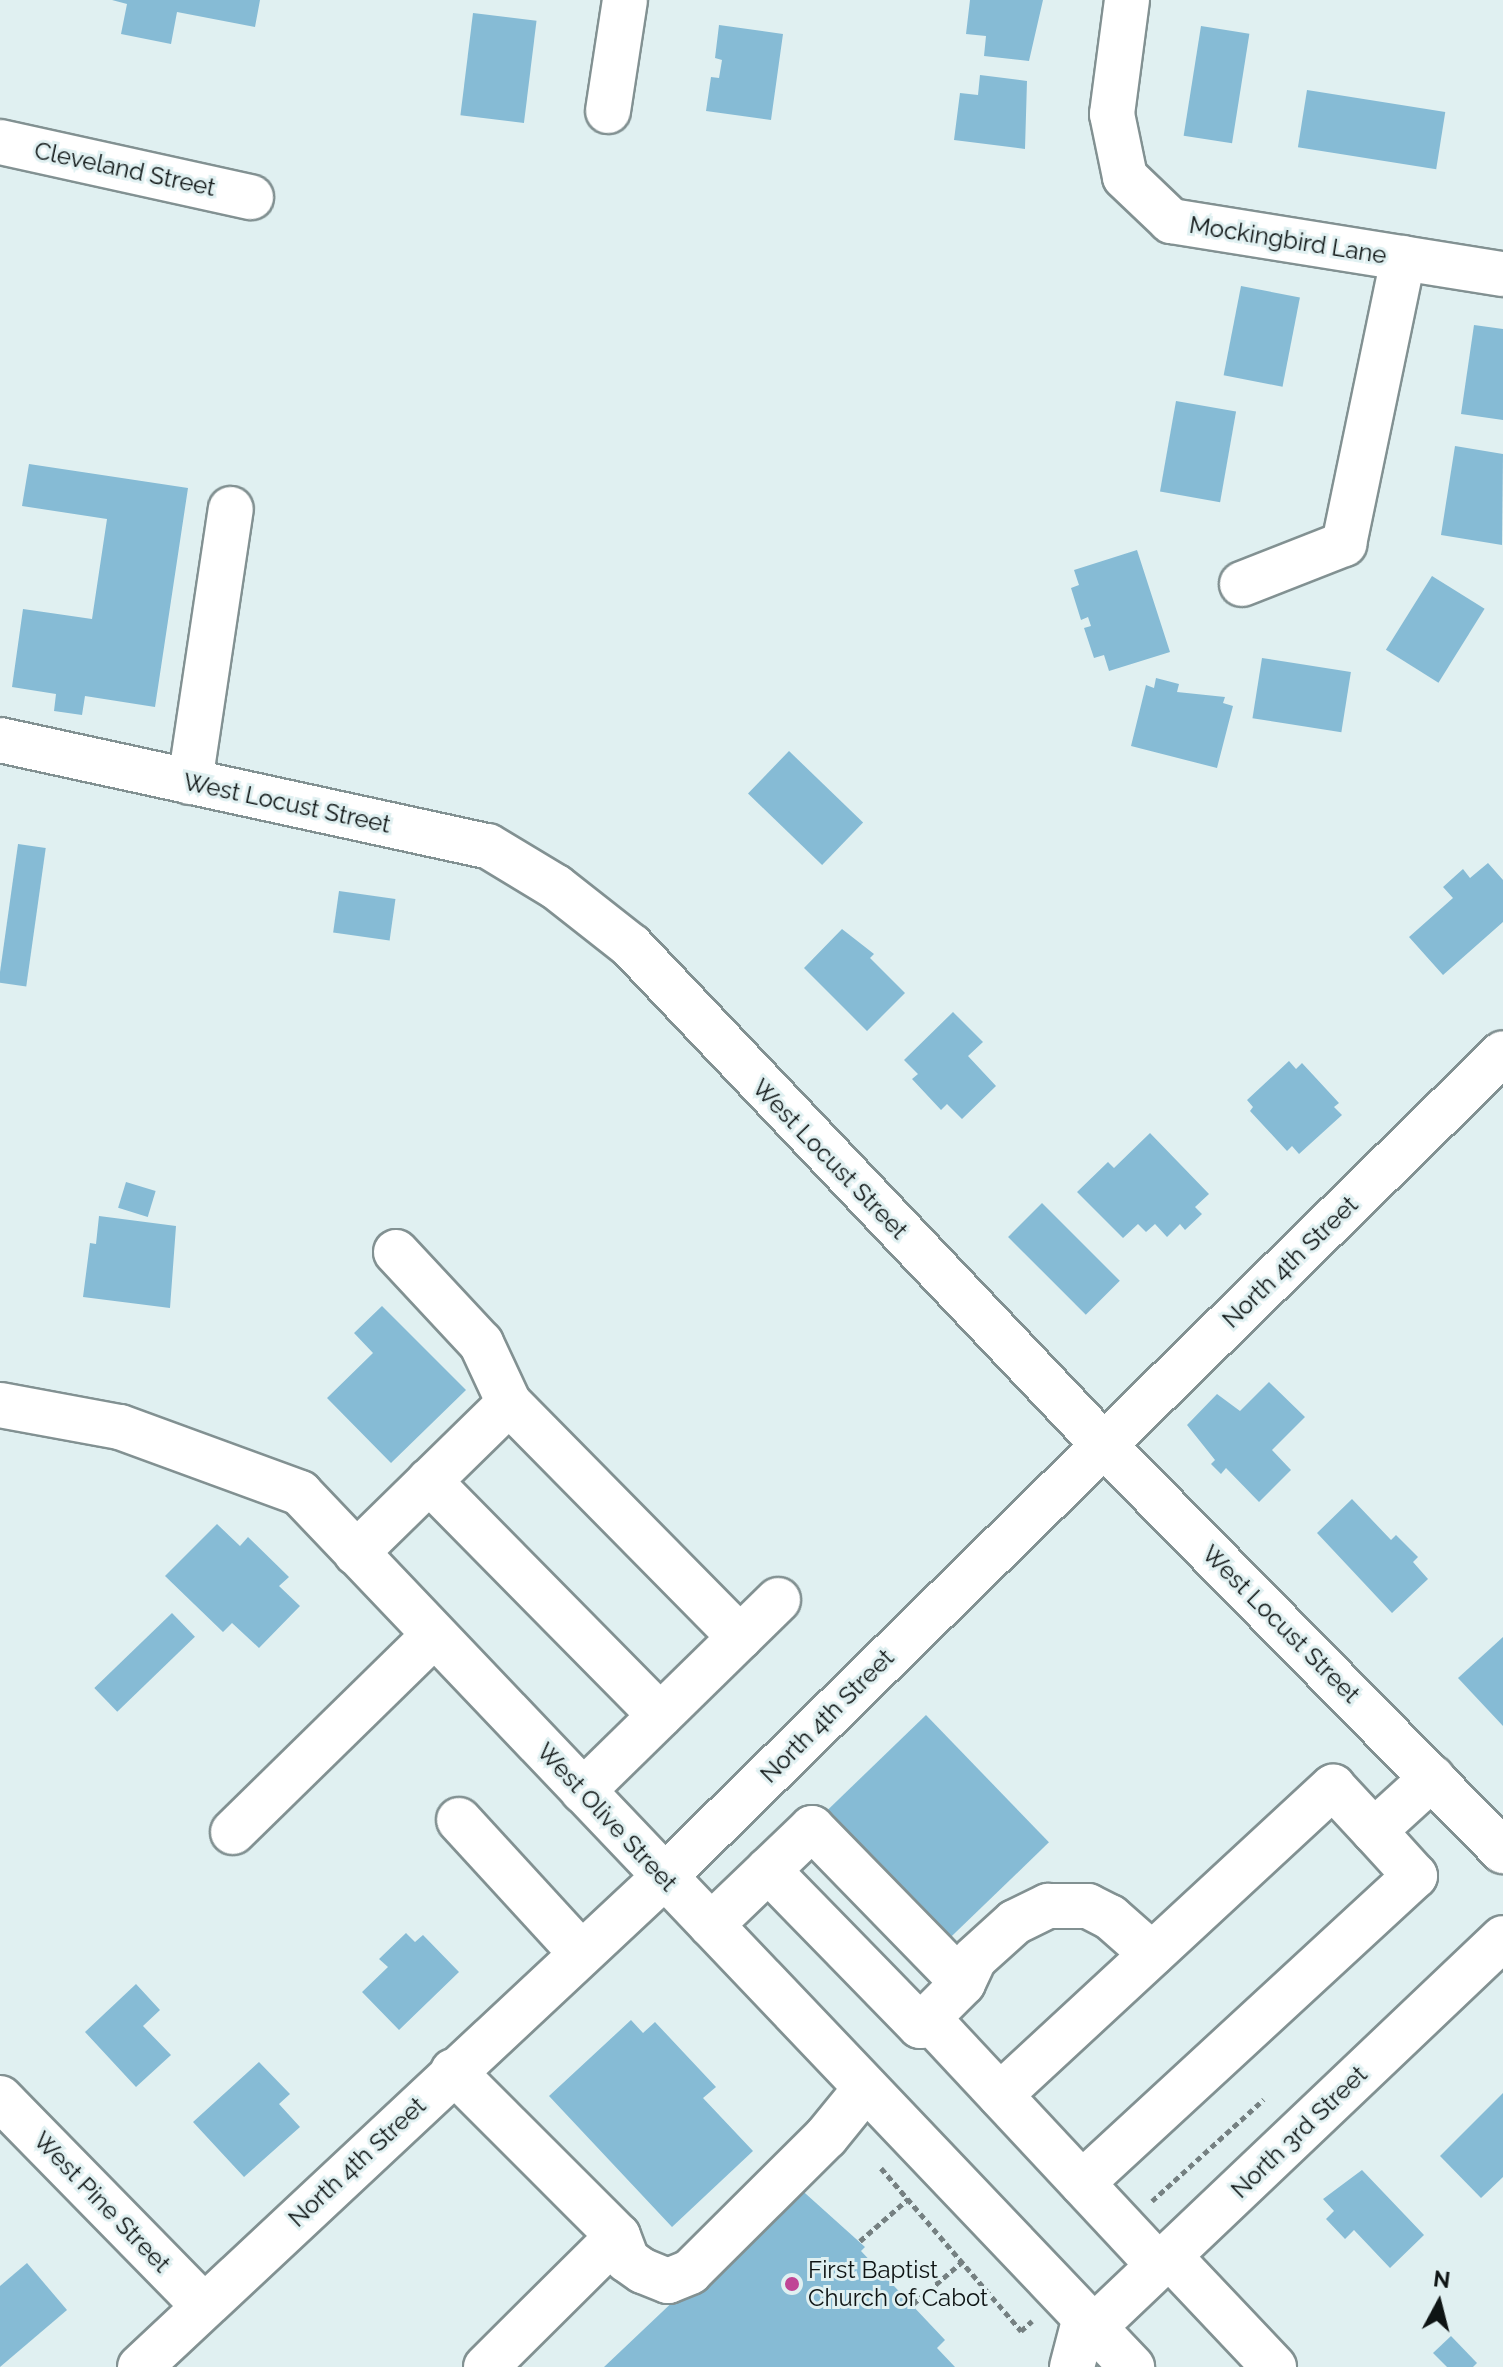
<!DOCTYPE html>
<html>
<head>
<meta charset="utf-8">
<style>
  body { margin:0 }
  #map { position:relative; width:1503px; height:2367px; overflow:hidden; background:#e0f0f1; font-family:Raleway,sans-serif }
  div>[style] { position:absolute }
  .building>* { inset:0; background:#86bbd5; transform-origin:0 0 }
  .path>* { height:5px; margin-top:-2.5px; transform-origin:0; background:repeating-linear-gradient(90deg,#758081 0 6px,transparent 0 10px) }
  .roads { filter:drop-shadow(2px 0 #829192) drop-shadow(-2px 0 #829192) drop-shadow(0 2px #829192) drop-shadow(0 -2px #829192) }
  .minor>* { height:44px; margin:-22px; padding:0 22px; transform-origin:22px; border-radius:22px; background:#fff }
  .dots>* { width:22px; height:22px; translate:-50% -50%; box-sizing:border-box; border:4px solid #e0f0f1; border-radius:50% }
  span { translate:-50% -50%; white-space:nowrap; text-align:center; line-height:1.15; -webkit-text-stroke:6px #e0f0f1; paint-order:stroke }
  .street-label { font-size:24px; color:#0e1414 }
  .poi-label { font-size:24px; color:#0e1414 }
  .left { translate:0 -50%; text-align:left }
  .north { position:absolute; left:1399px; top:2263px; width:80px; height:80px; -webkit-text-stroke:6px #e0f0f1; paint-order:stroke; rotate:7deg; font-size:22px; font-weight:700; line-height:32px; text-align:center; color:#0e1414 }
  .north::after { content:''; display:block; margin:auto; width:28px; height:36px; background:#0e1414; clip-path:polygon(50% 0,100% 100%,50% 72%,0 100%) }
</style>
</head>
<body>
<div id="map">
  <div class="building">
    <div style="clip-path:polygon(112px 0,260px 0,255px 27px,177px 12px,171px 44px,121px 34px,127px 4px)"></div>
    <div style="clip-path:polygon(970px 0,1043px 0,1029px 61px,984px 56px,986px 36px,966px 34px)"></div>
    <div style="left:473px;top:13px;width:64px;height:103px;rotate:7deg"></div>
    <div style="clip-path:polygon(719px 25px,783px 34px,771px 120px,706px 111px,711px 77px,719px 78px,722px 60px,715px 58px)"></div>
    <div style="left:1201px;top:26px;width:49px;height:111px;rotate:9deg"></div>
    <div style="clip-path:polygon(980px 75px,1027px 81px,1025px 149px,954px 140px,960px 93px,978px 95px)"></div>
    <div style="left:1307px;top:90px;width:140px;height:58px;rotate:9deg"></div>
    <div style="left:1241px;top:286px;width:60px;height:91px;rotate:11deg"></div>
    <div style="clip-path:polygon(1474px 325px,1503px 329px,1503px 420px,1461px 414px)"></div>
    <div style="left:1176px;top:401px;width:61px;height:92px;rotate:10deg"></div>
    <div style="clip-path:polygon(1455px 446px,1503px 454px,1502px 545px,1441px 535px)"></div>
    <div style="clip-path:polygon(29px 464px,188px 488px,155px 707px,85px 696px,82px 715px,54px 711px,56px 694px,12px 687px,23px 609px,92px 619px,107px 519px,22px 506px)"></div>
    <div style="clip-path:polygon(1137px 550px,1170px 652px,1109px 671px,1104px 655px,1094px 658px,1084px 628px,1091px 626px,1088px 617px,1081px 620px,1071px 588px,1079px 585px,1074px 570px)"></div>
    <div style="left:1432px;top:576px;width:62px;height:87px;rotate:32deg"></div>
    <div style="left:1262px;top:658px;width:90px;height:61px;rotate:9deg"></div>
    <div style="clip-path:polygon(1156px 678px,1179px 684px,1177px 692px,1225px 697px,1223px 703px,1233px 706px,1217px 768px,1131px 746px,1146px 685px,1154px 688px)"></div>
    <div style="left:789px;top:751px;width:103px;height:59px;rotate:44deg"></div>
    <div style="left:18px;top:844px;width:28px;height:140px;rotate:8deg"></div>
    <div style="clip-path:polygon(1488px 863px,1503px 880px,1503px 922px,1443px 975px,1409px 937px,1453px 898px,1443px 887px,1463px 869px,1470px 878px)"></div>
    <div style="left:339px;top:891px;width:57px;height:42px;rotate:8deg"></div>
    <div style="clip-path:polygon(842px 929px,874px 954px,870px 958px,905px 993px,867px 1031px,804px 968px)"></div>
    <div style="clip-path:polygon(953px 1012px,983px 1042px,968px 1056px,996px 1086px,962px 1119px,947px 1104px,941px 1110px,912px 1079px,918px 1074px,904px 1060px)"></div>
    <div style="clip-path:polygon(1289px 1061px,1296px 1069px,1302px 1063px,1339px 1103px,1334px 1107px,1342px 1115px,1299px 1154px,1292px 1146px,1287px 1151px,1250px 1111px,1253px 1107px,1247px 1100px)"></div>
    <div style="clip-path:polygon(1150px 1133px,1209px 1194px,1195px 1207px,1202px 1214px,1185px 1230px,1180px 1224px,1167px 1237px,1155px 1224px,1146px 1232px,1138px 1224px,1123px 1238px,1077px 1192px,1108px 1162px,1114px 1168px)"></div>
    <div style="left:126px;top:1182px;width:31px;height:27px;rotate:17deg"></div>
    <div style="left:1042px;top:1203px;width:110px;height:48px;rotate:45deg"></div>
    <div style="clip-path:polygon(99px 1216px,176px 1226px,170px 1308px,83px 1297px,90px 1243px,96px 1244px)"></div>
    <div style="clip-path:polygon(382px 1306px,466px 1390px,391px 1463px,327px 1398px,373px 1353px,354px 1333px)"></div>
    <div style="clip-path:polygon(1269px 1382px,1305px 1417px,1272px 1450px,1291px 1470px,1259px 1502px,1226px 1468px,1221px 1474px,1211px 1464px,1215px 1460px,1187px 1425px,1217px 1394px,1240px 1411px)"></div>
    <div style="clip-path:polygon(1352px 1499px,1391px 1540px,1396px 1535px,1418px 1557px,1413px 1562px,1428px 1579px,1392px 1613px,1317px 1533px)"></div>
    <div style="clip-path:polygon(217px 1524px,240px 1546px,248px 1537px,289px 1577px,279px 1586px,300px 1606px,259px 1648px,232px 1623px,223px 1632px,165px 1576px)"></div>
    <div style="left:172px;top:1613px;width:33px;height:108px;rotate:46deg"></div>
    <div style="clip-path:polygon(1503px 1637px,1503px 1726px,1458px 1678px)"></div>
    <div style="left:926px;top:1715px;width:177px;height:140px;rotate:46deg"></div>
    <div style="clip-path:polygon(406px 1933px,415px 1942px,423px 1935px,459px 1972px,399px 2030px,362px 1992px,388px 1967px,379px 1959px)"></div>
    <div style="clip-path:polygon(136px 1984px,160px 2010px,143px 2026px,171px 2055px,136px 2087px,85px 2032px)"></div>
    <div style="clip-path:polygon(631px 2020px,643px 2033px,655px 2022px,716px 2087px,703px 2098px,753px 2151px,672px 2227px,549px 2096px)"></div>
    <div style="clip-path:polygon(259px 2062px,290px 2094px,279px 2104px,300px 2127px,244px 2177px,193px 2122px)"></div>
    <div style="clip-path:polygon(1503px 2093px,1503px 2177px,1481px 2198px,1440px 2156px)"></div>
    <div style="clip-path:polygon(1362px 2170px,1424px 2235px,1390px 2268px,1354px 2230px,1345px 2239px,1326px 2219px,1334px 2211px,1323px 2199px)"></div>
    <div style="clip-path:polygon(796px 2185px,865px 2247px,861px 2251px,945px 2340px,937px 2348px,955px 2367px,604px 2367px)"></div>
    <div style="clip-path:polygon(27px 2263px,67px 2310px,0 2367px,0 2286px)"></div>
    <div style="clip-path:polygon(1451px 2336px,1477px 2363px,1473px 2367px,1447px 2367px,1433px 2353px)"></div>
  </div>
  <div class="path">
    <div style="left:881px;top:2168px;width:215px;rotate:49.3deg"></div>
    <div style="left:1021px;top:2331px;width:15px;rotate:-42deg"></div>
    <div style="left:1152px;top:2201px;width:151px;rotate:-42.3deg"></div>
    <div style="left:860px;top:2241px;width:64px;rotate:-41.2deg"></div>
    <div style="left:913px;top:2304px;width:65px;rotate:-40.6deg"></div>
  </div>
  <div class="roads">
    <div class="minor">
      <div style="left:1127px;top:0;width:115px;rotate:97.5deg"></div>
      <div style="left:1112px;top:114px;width:64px;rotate:78.3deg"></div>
      <div style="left:1125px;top:177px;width:64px;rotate:43.7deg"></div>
      <div style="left:1171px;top:221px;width:336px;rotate:9.1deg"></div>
      <div style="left:608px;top:111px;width:112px;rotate:-81.3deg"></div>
      <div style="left:0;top:142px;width:257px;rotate:12.4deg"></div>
      <div style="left:1242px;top:584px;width:110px;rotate:-21.4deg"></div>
      <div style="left:1344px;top:544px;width:292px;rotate:-78.3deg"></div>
      <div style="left:0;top:740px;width:499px;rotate:12.3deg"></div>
      <div style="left:488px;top:846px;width:79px;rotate:31.1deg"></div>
      <div style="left:556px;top:887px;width:95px;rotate:38.2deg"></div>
      <div style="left:631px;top:946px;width:686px;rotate:46.54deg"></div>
      <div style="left:1103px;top:1444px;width:571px;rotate:45.5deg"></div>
      <div style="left:190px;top:782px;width:276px;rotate:-81.5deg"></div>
      <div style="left:396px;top:1252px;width:125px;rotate:47deg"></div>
      <div style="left:481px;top:1343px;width:66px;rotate:65deg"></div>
      <div style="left:0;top:1405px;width:122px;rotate:10.4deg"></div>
      <div style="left:120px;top:1427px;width:192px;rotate:20.1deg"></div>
      <div style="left:300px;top:1493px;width:1207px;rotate:46.41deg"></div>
      <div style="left:429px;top:1481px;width:329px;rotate:45.4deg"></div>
      <div style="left:356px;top:1553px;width:214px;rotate:-44.4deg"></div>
      <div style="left:509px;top:1403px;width:329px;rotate:45.4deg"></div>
      <div style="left:583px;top:1791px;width:273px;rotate:-44.4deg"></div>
      <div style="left:459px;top:1820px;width:178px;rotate:47.5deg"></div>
      <div style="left:233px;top:1832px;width:281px;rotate:-44.4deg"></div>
      <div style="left:768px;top:1870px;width:218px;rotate:45.7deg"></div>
      <div style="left:920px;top:2026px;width:61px;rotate:-45deg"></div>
      <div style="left:963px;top:1983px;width:26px;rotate:-65deg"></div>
      <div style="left:974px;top:1959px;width:55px;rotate:-42.1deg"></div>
      <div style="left:1015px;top:1922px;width:37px;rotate:-26deg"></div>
      <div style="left:1048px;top:1906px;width:40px"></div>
      <div style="left:1088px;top:1906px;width:25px;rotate:27deg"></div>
      <div style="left:1110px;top:1917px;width:56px;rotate:41.4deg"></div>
      <div style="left:711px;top:1925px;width:140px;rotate:-43.8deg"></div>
      <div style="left:812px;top:1828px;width:216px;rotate:45.7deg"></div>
      <div style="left:928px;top:2018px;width:339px;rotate:47deg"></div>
      <div style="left:453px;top:2071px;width:233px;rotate:45deg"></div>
      <div style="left:618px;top:2236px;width:186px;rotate:135.2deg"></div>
      <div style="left:1000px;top:2095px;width:454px;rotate:-42.8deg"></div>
      <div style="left:1333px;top:1787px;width:60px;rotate:47deg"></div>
      <div style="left:1374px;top:1831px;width:79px;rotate:-42.4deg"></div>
      <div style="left:0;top:2098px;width:291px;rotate:45.6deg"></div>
      <div style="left:1082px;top:2183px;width:453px;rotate:-42.7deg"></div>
      <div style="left:1415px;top:1876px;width:61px;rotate:-132.3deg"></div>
      <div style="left:618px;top:2236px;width:26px;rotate:69deg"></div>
      <div style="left:627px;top:2260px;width:19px;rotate:35deg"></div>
      <div style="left:643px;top:2271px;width:27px;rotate:22deg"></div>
      <div style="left:668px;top:2281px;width:24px;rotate:-22deg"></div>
      <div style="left:690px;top:2272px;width:192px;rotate:-44.8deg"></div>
      <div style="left:826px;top:2137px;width:63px;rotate:-50.8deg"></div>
      <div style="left:1169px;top:2256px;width:153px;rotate:46.6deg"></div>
      <div style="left:1094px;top:2327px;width:564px;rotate:-43.56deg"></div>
      <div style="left:140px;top:2367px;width:716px;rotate:-43.08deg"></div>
      <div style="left:663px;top:1878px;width:1177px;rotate:-44.48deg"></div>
      <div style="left:1072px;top:2367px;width:52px;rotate:-75.4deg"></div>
    </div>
  </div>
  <div class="dots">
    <div style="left:792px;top:2284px;background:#c04596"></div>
  </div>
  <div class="street-label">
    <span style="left:125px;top:169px;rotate:12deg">Cleveland Street</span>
    <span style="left:1288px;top:240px;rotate:9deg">Mockingbird Lane</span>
    <span style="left:287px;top:803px;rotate:12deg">West Locust Street</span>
    <span style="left:830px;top:1159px;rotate:46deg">West Locust Street</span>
    <span style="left:1290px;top:1262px;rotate:-44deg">North 4th Street</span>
    <span style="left:1281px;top:1624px;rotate:45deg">West Locust Street</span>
    <span style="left:827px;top:1716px;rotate:-45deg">North 4th Street</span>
    <span style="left:607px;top:1817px;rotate:47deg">West Olive Street</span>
    <span style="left:1299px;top:2132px;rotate:-44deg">North 3rd Street</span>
    <span style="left:357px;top:2162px;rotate:-43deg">North 4th Street</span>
    <span style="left:102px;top:2202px;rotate:46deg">West Pine Street</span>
  </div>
  <div class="poi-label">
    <span class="left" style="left:808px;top:2284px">First Baptist<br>Church of Cabot</span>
  </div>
  <div class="north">N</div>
</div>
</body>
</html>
